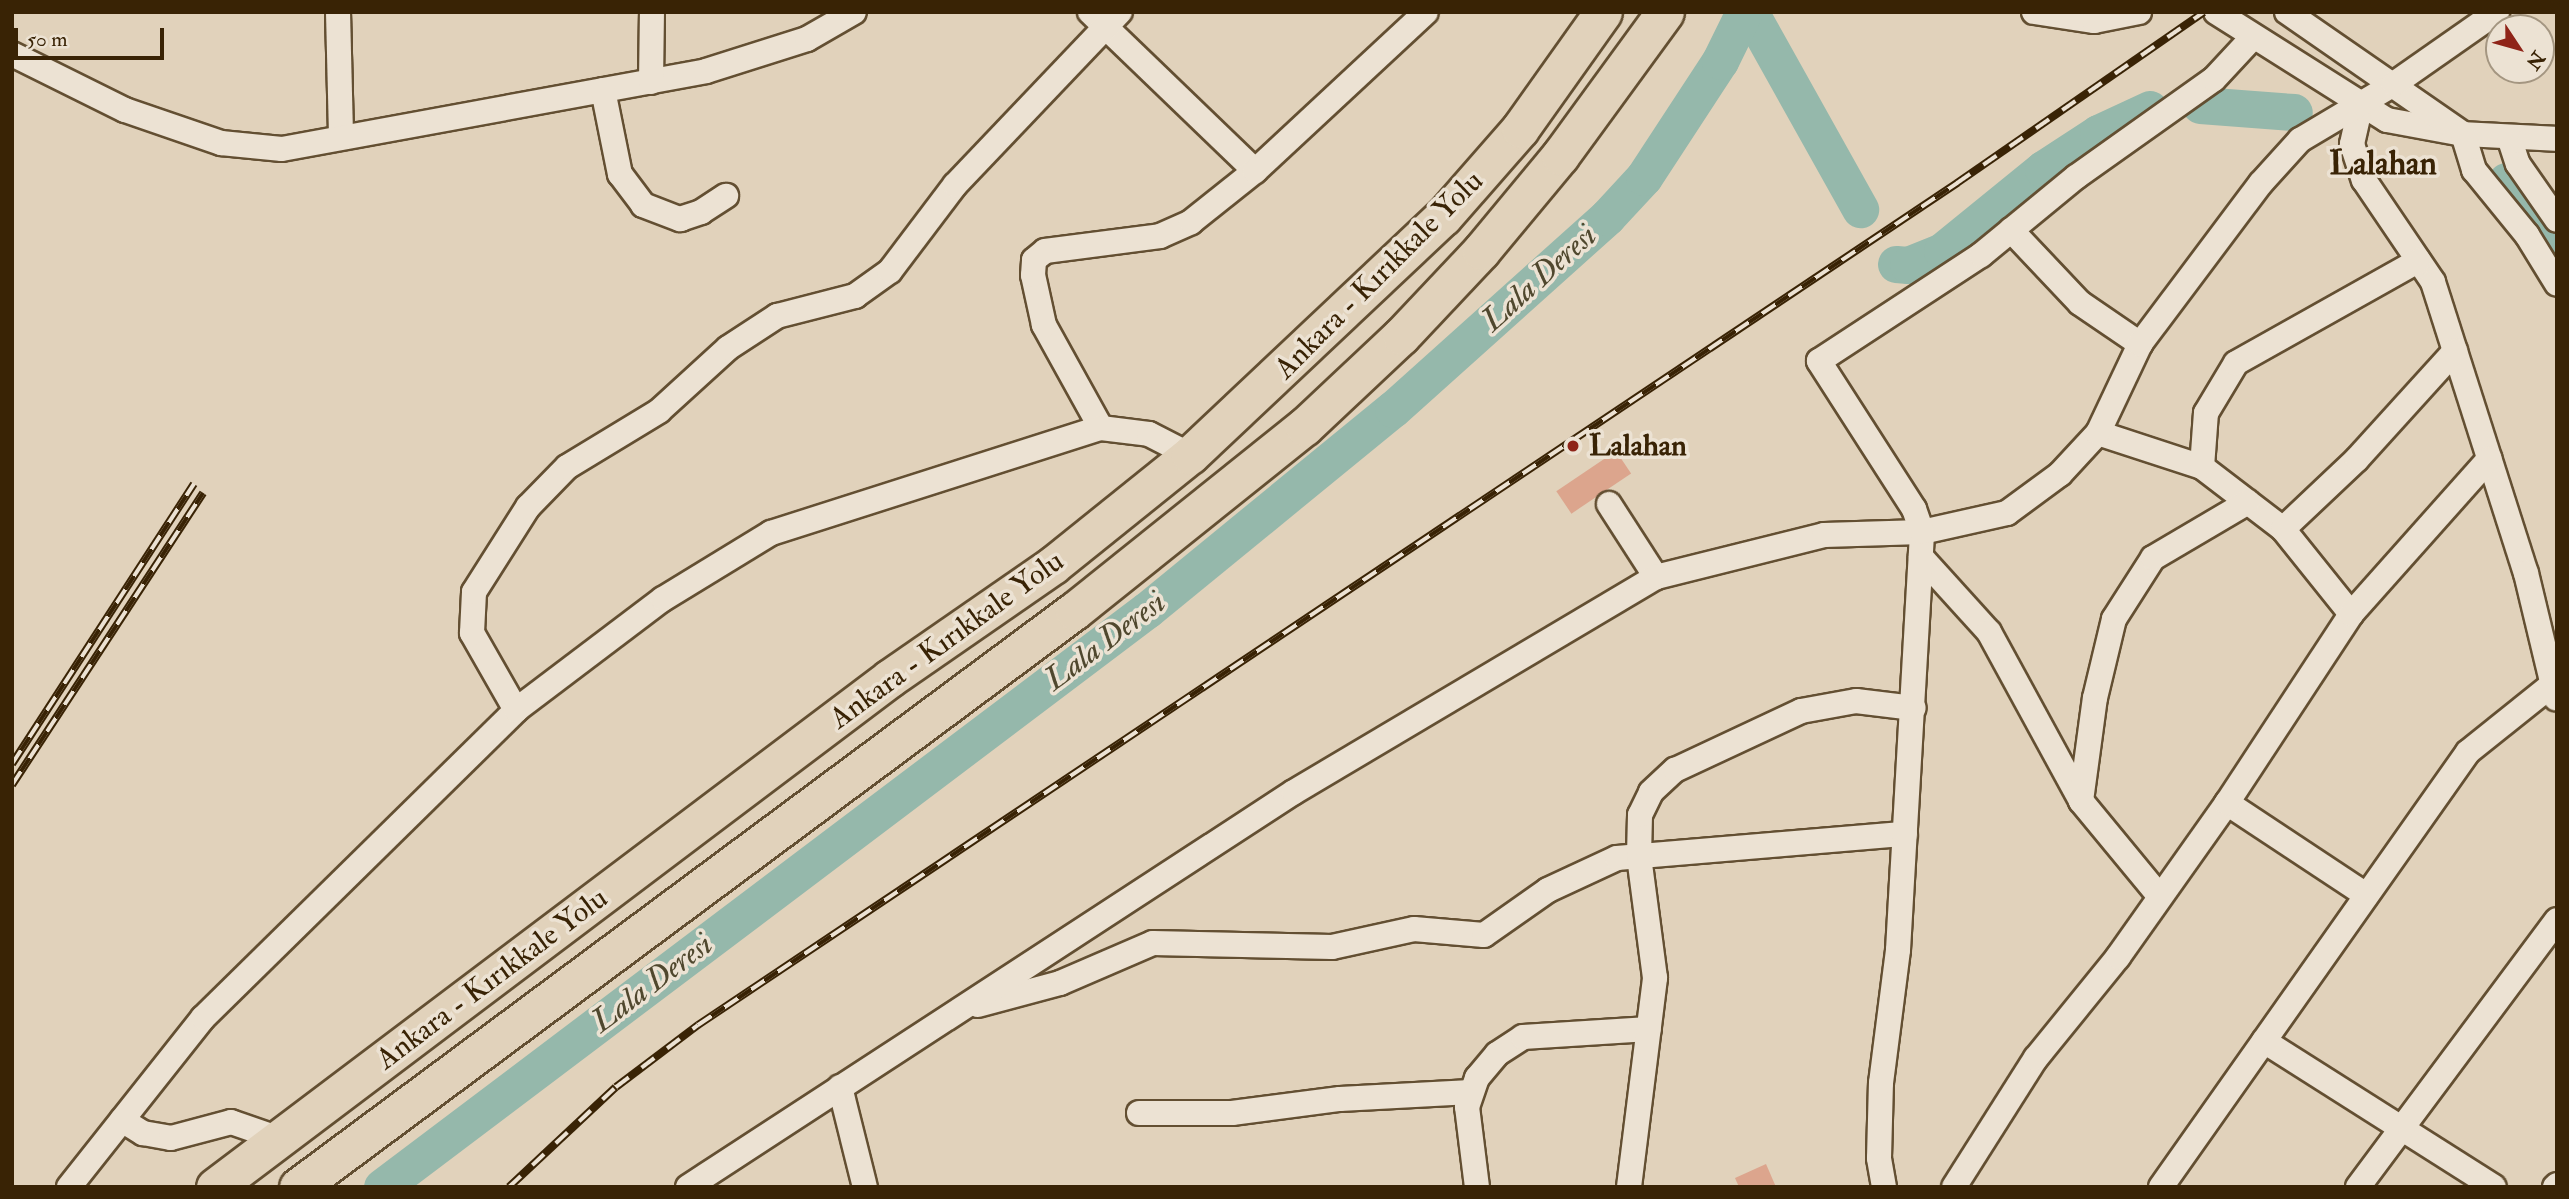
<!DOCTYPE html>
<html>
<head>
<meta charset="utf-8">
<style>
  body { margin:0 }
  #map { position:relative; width:2569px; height:1199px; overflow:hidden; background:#e1d2bb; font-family:"IM FELL Double Pica",serif }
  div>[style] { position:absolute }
  .river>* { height:37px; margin:-18.5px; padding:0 18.5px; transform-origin:18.5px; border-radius:18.5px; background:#95b8ab }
  .building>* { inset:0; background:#dca58d; transform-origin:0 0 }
  .roads { filter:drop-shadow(2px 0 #634f32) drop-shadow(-2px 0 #634f32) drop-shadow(0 2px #634f32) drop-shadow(0 -2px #634f32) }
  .minor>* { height:24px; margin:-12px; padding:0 12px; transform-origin:12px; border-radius:12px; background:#ece2d3 }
  .highway>* { height:37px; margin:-18.5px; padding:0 18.5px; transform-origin:18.5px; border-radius:18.5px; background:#e1d2bb }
  .rail>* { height:8px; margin-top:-4px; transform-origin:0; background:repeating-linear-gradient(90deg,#ece2d3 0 16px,#392305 0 32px); box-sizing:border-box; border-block:2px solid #392305 }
  .dots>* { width:19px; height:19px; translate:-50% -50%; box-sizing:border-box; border:4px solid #ece2d3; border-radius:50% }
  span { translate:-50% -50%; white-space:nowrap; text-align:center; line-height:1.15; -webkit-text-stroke:7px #ece2d3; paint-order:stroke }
  .street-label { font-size:30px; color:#392305 }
  .poi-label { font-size:30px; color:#392305; font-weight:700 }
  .left { translate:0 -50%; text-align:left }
  .water-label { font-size:32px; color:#50482e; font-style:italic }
  .quarter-label { font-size:33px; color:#392305; font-weight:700 }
  .frame { position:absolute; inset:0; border:14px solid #392305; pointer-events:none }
  .north { position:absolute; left:2485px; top:14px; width:70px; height:70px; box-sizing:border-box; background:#ece2d3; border:2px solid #a49681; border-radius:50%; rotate:126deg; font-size:19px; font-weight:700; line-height:28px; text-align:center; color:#392305 }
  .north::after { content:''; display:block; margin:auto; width:24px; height:32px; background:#8f2418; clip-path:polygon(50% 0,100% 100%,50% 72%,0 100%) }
  .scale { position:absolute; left:14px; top:28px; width:150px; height:32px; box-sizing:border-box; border:4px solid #392305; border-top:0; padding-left:9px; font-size:21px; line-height:24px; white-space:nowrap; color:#392305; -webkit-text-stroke:5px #ece2d3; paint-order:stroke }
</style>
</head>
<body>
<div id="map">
  <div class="river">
    <div style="left:1750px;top:12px;width:226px;rotate:60.8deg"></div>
    <div style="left:2200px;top:105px;width:94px;rotate:4.3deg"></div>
    <div style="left:2506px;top:181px;width:83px;rotate:51.9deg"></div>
    <div style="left:1896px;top:264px;width:12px;rotate:5deg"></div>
    <div style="left:1908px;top:265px;width:37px;rotate:-22deg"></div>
    <div style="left:1942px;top:251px;width:130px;rotate:-39.1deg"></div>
    <div style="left:2043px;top:169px;width:66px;rotate:-33.2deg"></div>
    <div style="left:2098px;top:133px;width:57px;rotate:-24.8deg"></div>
    <div style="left:382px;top:1187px;width:958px;rotate:-37.03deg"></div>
    <div style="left:1147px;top:610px;width:318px;rotate:-39.3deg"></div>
    <div style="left:1393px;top:409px;width:288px;rotate:-41.9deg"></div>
    <div style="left:1607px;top:217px;width:54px;rotate:-47.2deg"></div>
    <div style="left:1644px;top:177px;width:139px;rotate:-56.8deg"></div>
    <div style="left:1720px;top:61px;width:55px;rotate:-63.9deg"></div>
  </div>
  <div class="building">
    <div style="left:1616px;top:451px;width:27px;height:72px;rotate:56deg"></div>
    <div style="clip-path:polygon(1766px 1164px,1776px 1187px,1739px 1187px,1735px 1178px)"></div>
  </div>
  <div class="roads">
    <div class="minor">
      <div style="left:338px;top:12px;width:124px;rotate:88.6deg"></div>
      <div style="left:1090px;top:12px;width:229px;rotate:43.9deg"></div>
      <div style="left:2034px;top:12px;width:61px;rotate:8.5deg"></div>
      <div style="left:2094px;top:21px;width:46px;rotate:-11.3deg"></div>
      <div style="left:2216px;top:12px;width:202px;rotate:32.3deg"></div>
      <div style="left:2387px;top:120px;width:77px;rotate:10.4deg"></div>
      <div style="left:2463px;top:134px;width:94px;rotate:3deg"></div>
      <div style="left:2287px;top:12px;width:214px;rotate:34.7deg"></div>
      <div style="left:2463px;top:134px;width:38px;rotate:73deg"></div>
      <div style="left:2474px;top:170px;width:84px;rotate:50.8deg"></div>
      <div style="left:2527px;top:235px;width:57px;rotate:58.5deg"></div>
      <div style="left:12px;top:54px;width:126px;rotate:26.4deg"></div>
      <div style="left:125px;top:110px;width:102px;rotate:19deg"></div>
      <div style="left:221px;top:143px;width:61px;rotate:5.6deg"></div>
      <div style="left:282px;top:149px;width:431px;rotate:-10.4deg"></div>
      <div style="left:706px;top:71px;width:106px;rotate:-17.6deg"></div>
      <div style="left:807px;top:39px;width:54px;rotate:-29.9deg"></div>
      <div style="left:651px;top:82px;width:70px;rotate:-89.2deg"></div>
      <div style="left:603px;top:90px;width:86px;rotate:78.6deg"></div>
      <div style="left:620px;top:174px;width:39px;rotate:53deg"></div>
      <div style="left:643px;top:205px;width:40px;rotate:21deg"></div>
      <div style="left:680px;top:219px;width:22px;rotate:-18deg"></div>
      <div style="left:701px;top:212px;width:30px;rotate:-33deg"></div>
      <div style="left:2361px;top:104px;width:41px;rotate:102.7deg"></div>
      <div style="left:2352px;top:144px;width:38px;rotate:72deg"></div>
      <div style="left:2364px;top:180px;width:123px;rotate:55.9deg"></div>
      <div style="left:2433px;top:282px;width:305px;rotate:72.3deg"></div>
      <div style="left:2526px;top:573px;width:129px;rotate:76.5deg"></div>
      <div style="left:2509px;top:137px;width:28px;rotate:72deg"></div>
      <div style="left:2518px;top:164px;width:68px;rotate:55.1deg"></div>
      <div style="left:2011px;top:230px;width:100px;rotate:46.6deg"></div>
      <div style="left:2080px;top:303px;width:73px;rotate:34.3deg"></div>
      <div style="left:1101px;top:428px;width:118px;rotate:-119deg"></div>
      <div style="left:1044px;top:325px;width:51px;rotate:-102.4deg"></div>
      <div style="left:1033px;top:275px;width:15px;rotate:-86deg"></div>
      <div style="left:1034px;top:260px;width:14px;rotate:-39deg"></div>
      <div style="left:1045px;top:251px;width:116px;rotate:-7.4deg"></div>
      <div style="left:1160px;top:236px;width:34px;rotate:-24deg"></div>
      <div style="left:1191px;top:222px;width:82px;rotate:-38.6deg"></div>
      <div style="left:1255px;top:171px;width:233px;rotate:-42.9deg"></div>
      <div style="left:2098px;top:433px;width:109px;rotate:18.1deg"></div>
      <div style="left:2202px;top:467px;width:102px;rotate:37.4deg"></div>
      <div style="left:2283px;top:529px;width:109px;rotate:51.3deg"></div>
      <div style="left:2202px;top:467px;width:54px;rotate:-85.8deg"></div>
      <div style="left:2206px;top:413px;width:58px;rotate:-59deg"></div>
      <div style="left:2236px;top:363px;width:209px;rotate:-29.3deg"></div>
      <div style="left:1609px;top:504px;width:87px;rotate:57.2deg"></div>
      <div style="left:2283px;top:529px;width:102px;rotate:-43.4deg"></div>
      <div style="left:2357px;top:459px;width:146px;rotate:-47.8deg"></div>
      <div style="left:1921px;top:557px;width:101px;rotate:47.8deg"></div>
      <div style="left:1989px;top:632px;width:192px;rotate:61.4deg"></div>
      <div style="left:2081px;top:801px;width:124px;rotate:50.5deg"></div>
      <div style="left:516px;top:710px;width:89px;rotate:-119.7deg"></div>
      <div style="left:472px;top:633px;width:41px;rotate:-87.2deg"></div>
      <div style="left:474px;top:592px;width:101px;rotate:-57.6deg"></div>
      <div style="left:528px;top:507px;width:56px;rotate:-45.7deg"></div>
      <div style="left:567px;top:467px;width:108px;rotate:-31.3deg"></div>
      <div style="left:659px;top:411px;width:93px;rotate:-42.4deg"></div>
      <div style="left:728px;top:348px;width:59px;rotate:-33.1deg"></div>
      <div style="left:777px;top:316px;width:81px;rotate:-14.4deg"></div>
      <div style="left:855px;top:296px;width:43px;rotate:-35.5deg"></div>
      <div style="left:890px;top:271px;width:108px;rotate:-52.9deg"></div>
      <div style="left:955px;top:185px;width:239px;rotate:-46.4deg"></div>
      <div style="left:2081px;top:801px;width:104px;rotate:-82.3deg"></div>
      <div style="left:2095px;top:698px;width:81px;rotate:-76.5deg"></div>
      <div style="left:2114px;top:619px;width:72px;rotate:-57.4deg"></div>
      <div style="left:2153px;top:558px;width:110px;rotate:-30.5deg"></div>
      <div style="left:2227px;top:803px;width:167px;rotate:33.5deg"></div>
      <div style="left:978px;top:1005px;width:85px;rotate:-15deg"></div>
      <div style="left:1060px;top:983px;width:101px;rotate:-23.3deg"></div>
      <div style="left:1153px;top:943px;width:179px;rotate:1.3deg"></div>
      <div style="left:1332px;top:947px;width:84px;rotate:-12.4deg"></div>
      <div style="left:1414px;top:929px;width:70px;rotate:4.9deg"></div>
      <div style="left:1484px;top:935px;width:78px;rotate:-35.1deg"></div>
      <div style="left:1548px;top:890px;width:76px;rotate:-24.9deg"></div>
      <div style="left:1617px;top:858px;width:289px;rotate:-4.8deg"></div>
      <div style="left:2264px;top:1041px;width:272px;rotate:32.4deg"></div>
      <div style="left:840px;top:1087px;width:103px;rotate:76deg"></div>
      <div style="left:1139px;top:1113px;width:93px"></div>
      <div style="left:1232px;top:1113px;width:109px;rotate:-7.4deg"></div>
      <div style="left:1340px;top:1099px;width:131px;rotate:-3.1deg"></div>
      <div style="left:122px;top:1120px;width:25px;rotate:32deg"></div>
      <div style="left:143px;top:1133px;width:28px;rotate:10deg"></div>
      <div style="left:171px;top:1138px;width:62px;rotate:-14.9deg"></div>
      <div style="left:231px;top:1122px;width:52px;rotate:19.1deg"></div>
      <div style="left:69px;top:1187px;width:216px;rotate:-51.6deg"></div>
      <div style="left:203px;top:1018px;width:439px;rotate:-44.5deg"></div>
      <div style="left:516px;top:710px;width:184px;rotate:-37.1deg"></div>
      <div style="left:663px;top:599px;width:127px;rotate:-31.4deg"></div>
      <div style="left:771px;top:533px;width:346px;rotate:-17.7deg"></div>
      <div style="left:1101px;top:428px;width:48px;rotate:7.1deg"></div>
      <div style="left:1149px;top:434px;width:46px;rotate:27.1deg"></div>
      <div style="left:688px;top:1187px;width:723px;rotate:-33.1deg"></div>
      <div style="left:1294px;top:792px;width:421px;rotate:-30.7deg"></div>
      <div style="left:1656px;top:577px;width:173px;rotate:-14deg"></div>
      <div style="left:1824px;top:535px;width:98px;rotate:-1.8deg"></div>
      <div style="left:1922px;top:532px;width:87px;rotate:-12.6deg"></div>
      <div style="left:2007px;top:513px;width:66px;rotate:-36.3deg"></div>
      <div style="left:2060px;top:474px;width:56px;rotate:-47.2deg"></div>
      <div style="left:2098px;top:433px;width:98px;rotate:-64.7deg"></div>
      <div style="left:2140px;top:344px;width:201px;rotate:-53.1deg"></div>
      <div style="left:2261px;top:183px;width:58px;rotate:-47.8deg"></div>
      <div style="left:2300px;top:140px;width:109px;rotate:-30.8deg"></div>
      <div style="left:2394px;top:84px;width:126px;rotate:-35deg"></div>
      <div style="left:1477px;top:1187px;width:81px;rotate:-97.1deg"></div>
      <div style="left:1467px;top:1107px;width:31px;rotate:-71deg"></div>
      <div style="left:1477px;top:1078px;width:31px;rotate:-50deg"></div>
      <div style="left:1497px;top:1054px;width:31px;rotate:-33deg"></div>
      <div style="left:1523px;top:1037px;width:126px;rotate:-3.6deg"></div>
      <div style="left:1629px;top:1187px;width:211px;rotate:-82.9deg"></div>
      <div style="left:1655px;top:978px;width:123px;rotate:-97.5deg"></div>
      <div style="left:1639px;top:856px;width:41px;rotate:-88.6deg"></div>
      <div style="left:1640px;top:815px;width:25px;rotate:-64deg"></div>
      <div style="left:1651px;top:792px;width:33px;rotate:-43deg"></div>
      <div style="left:1675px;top:770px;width:139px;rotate:-25.1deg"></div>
      <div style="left:1801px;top:711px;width:56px;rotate:-10.3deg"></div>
      <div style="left:1856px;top:701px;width:58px;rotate:6.9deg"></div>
      <div style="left:1884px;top:1187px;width:29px;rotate:-100deg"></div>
      <div style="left:1879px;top:1158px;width:75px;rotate:-88.5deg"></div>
      <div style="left:1881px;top:1083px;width:134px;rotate:-82.7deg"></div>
      <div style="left:1898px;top:950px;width:419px;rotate:-86.7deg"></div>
      <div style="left:1922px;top:532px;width:24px;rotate:-109deg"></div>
      <div style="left:1914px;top:509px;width:176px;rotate:-122.7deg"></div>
      <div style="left:1819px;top:361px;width:194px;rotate:-33.2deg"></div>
      <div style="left:1981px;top:255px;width:123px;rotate:-39.4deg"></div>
      <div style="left:2076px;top:177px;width:169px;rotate:-35.4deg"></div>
      <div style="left:2214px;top:79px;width:57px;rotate:-47.1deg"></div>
      <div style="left:1954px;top:1187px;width:153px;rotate:-57.6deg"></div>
      <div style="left:2036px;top:1058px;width:130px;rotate:-50.9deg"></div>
      <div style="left:2118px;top:957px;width:189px;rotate:-54.7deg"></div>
      <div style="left:2227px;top:803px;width:226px;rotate:-56.7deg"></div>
      <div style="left:2351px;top:614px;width:208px;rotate:-48.3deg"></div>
      <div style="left:2161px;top:1187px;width:532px;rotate:-54.79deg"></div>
      <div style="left:2468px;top:752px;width:109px;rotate:-38.7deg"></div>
      <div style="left:2358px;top:1187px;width:333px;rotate:-53.3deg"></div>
      <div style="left:2555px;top:1187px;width:3px;rotate:-45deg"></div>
    </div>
    <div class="highway">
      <div style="left:215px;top:1187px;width:845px;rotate:-37.02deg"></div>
      <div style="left:890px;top:678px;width:198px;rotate:-34.7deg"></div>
      <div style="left:1053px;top:565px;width:176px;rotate:-38.8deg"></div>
      <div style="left:1190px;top:455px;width:347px;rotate:-43.3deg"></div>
      <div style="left:1443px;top:217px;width:117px;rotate:-48.8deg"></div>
      <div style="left:1520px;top:129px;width:143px;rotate:-54.6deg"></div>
      <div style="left:298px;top:1187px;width:966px;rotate:-36.59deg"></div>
      <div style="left:1074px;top:611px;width:295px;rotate:-38.7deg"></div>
      <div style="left:1304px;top:427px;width:133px;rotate:-43.2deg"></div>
      <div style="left:1401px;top:336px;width:117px;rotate:-46.7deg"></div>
      <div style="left:1481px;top:251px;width:124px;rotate:-50.3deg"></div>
      <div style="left:1560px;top:156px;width:178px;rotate:-53.9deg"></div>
    </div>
  </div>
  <div class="rail">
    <div style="left:12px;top:764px;width:334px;rotate:-57deg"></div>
    <div style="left:12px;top:785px;width:349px;rotate:-56.8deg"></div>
    <div style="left:509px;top:1187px;width:146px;rotate:-43.1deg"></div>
    <div style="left:616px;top:1087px;width:103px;rotate:-37.1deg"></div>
    <div style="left:698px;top:1025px;width:1515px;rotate:-33.77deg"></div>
    <div style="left:1957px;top:183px;width:300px;rotate:-34.7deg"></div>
  </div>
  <div class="dots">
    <div style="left:1573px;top:446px;background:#8f2418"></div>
  </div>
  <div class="street-label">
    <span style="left:1379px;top:275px;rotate:-45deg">Ankara - Kırıkkale Yolu</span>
    <span style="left:947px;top:640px;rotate:-36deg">Ankara - Kırıkkale Yolu</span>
    <span style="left:492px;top:979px;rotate:-37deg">Ankara - Kırıkkale Yolu</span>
  </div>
  <div class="poi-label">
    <span class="left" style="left:1589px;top:446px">Lalahan</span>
  </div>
  <div class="water-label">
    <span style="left:1539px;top:278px;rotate:-42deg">Lala Deresi</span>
    <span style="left:1105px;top:641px;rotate:-37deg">Lala Deresi</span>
    <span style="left:652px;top:983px;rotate:-37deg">Lala Deresi</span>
  </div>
  <div class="quarter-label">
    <span style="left:2383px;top:164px">Lalahan</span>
  </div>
  <div class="frame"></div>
  <div class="north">N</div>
  <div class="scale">50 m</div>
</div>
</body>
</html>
